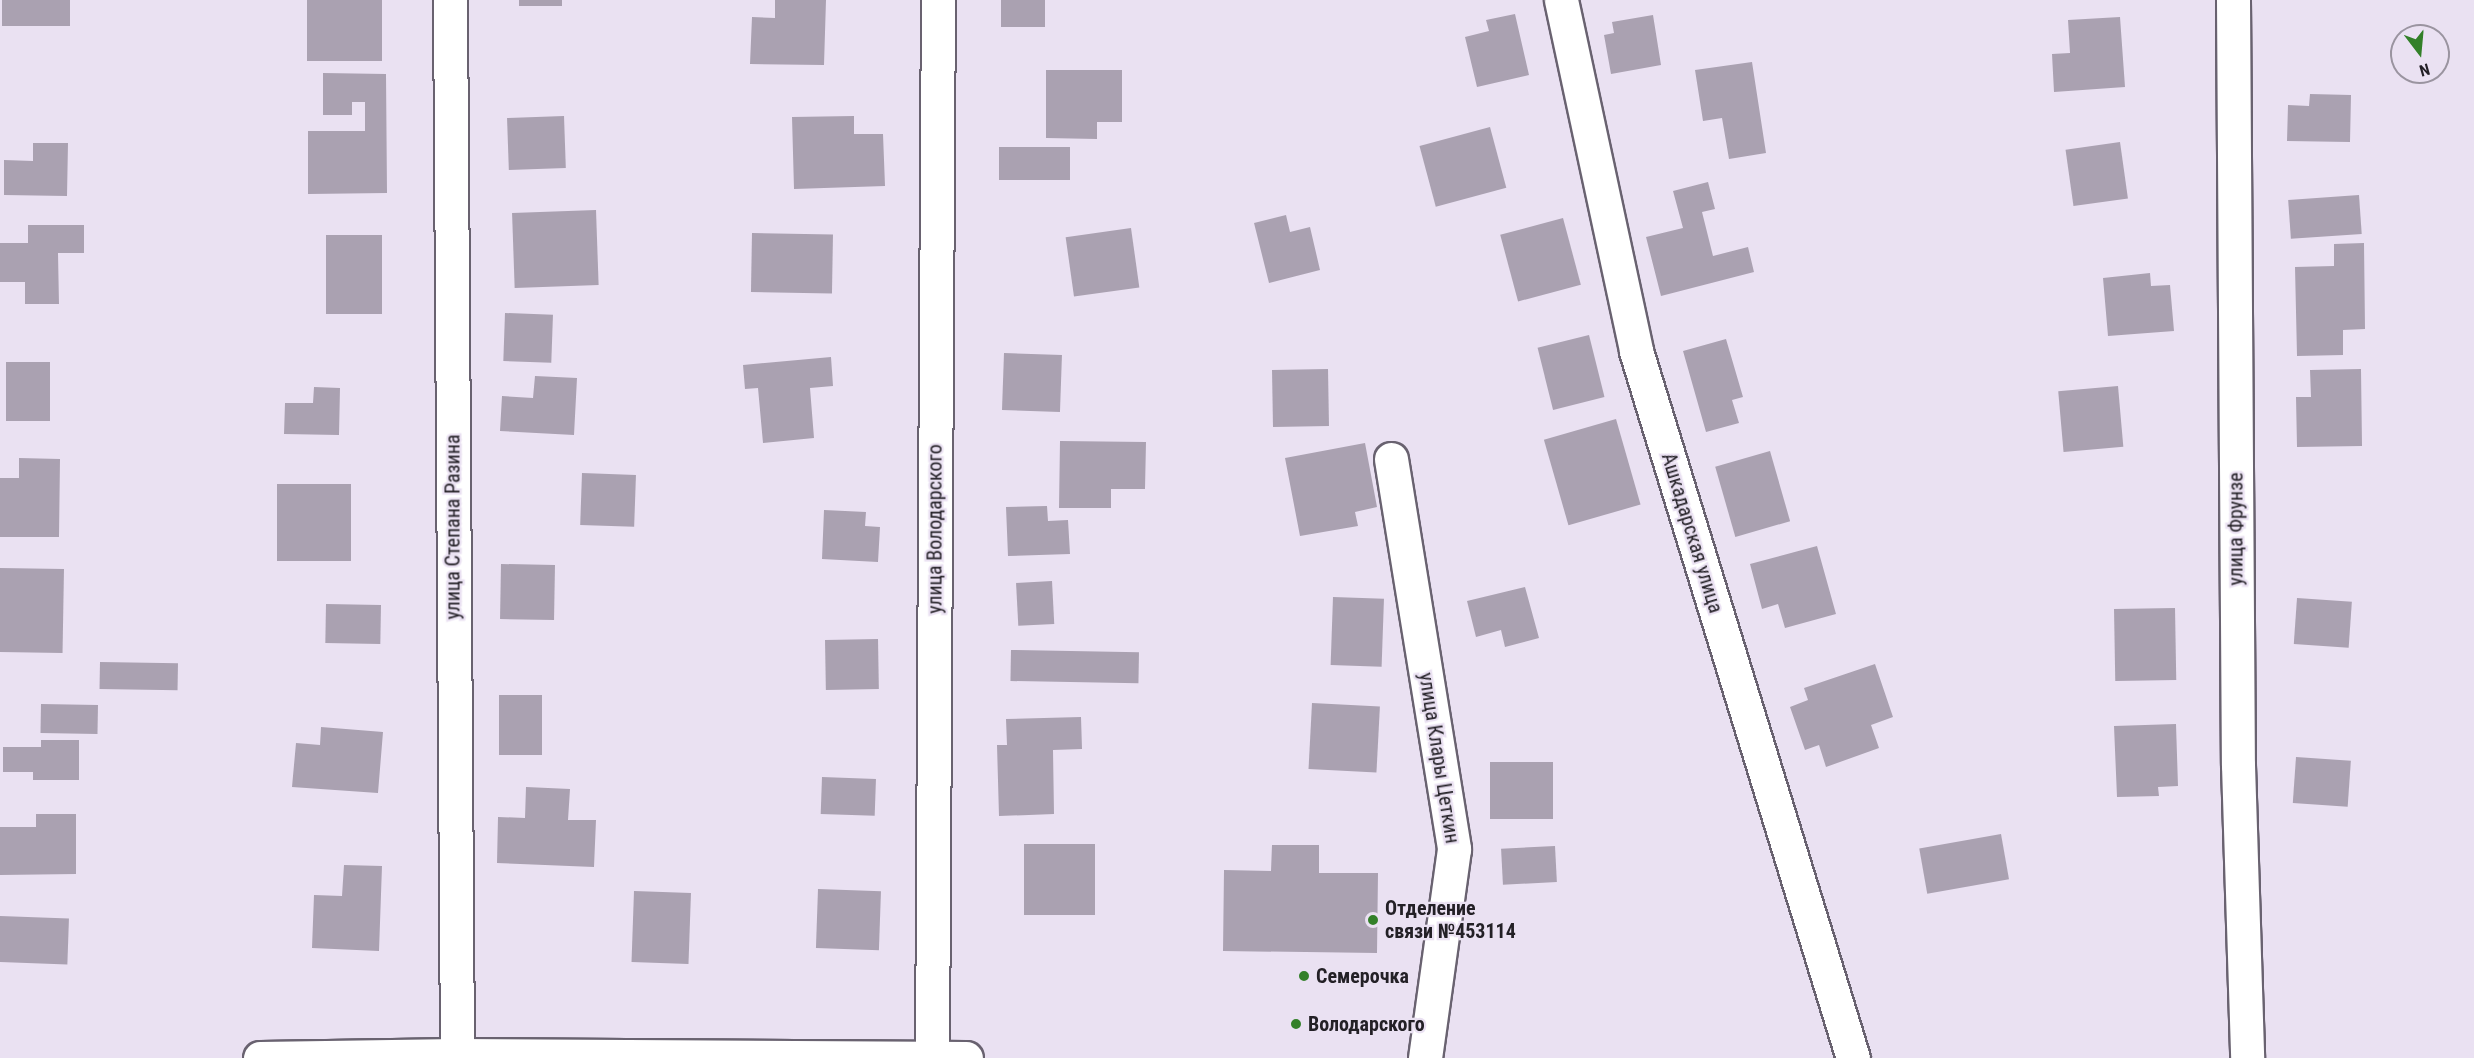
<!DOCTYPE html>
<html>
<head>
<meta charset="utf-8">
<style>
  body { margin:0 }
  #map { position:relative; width:2474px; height:1058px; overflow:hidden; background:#eae1f2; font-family:"Roboto Condensed",sans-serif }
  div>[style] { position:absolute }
  .building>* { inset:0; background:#aaa1b1; transform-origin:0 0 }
  .roads { filter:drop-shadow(2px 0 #696270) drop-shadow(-2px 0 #696270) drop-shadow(0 2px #696270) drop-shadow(0 -2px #696270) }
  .minor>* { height:33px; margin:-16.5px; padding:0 16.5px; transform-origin:16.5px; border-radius:16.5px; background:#fff }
  .tertiary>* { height:33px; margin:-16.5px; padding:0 16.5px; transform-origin:16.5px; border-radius:16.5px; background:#fff }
  .dots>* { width:16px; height:16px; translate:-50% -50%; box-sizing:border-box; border:3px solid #eae1f2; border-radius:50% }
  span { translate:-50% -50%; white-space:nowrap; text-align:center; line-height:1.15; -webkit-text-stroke:4.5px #eae1f2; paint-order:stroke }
  .street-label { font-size:20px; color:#232026 }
  .poi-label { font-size:20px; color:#232026; font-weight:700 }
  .left { translate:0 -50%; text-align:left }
  .north { position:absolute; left:2390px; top:24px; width:60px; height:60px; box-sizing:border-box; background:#eae1f2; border:2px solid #9a94a0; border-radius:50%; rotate:164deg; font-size:16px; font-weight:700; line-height:24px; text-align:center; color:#232026 }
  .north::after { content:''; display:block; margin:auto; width:21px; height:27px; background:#338029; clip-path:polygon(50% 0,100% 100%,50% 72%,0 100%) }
</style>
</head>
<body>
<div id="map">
  <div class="building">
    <div style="left:2px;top:0;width:68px;height:26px"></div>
    <div style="left:307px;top:0;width:75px;height:61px"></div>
    <div style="left:519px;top:0;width:43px;height:6px"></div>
    <div style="clip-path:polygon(775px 0,826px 0,824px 65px,750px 64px,752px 17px,775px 18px)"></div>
    <div style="left:1001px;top:0;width:44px;height:27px"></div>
    <div style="clip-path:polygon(1515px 14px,1529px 75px,1477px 87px,1465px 37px,1489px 31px,1486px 20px)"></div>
    <div style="clip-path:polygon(1653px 15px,1661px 65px,1611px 74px,1604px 35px,1614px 33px,1612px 22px)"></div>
    <div style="clip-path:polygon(2120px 17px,2125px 87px,2054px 92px,2052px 54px,2070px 53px,2068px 20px)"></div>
    <div style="clip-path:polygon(1752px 62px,1766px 153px,1729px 159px,1722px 118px,1703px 121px,1695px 70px)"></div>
    <div style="clip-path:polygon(1046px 70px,1122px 70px,1122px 122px,1097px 122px,1097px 139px,1046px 138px)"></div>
    <div style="clip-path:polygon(323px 73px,386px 74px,387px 193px,308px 194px,308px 131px,365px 131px,365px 102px,352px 102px,352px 115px,323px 115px)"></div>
    <div style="clip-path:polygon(2310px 94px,2351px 95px,2350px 142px,2287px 141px,2288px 105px,2309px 106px)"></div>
    <div style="left:564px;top:116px;width:52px;height:57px;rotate:88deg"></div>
    <div style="clip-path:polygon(854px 116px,854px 134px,883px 134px,885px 186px,794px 189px,792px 117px)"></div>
    <div style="left:1490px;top:127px;width:63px;height:73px;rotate:75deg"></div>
    <div style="left:2120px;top:142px;width:57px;height:55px;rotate:82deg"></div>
    <div style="clip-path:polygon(33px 143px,68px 143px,67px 196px,4px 195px,4px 160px,33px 161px)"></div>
    <div style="left:999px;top:147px;width:71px;height:33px"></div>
    <div style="clip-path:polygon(1708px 182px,1715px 209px,1702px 212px,1713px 256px,1748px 247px,1754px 272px,1661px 296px,1646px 237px,1683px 228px,1673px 191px)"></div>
    <div style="left:2359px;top:195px;width:39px;height:71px;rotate:86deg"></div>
    <div style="left:596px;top:210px;width:75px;height:84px;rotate:88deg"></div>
    <div style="clip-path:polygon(1286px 215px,1290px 232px,1310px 227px,1320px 270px,1269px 283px,1254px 223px)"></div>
    <div style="left:1563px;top:218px;width:69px;height:65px;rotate:75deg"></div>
    <div style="clip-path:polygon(28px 225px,84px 225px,84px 253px,58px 253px,59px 304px,25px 304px,25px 282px,0 282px,0 243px,28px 243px)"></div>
    <div style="left:1131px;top:228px;width:60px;height:66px;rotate:82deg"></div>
    <div style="left:752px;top:233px;width:81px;height:59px;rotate:1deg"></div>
    <div style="left:326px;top:235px;width:56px;height:79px"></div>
    <div style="clip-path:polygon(2364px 243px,2365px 329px,2343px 330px,2343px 355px,2297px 356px,2295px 267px,2334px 266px,2334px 244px)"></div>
    <div style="clip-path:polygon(2150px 273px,2151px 286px,2170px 285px,2174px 331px,2108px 336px,2103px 278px)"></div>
    <div style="left:505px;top:313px;width:48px;height:48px;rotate:2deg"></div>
    <div style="left:1589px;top:335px;width:64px;height:53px;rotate:76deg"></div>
    <div style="clip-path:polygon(1726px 339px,1743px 397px,1732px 400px,1739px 423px,1706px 432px,1683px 351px)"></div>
    <div style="left:1004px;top:353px;width:58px;height:57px;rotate:2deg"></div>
    <div style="clip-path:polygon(831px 357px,833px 386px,810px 388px,814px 438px,763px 443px,758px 388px,745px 389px,743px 365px)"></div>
    <div style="left:6px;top:362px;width:44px;height:59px"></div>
    <div style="left:1328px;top:369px;width:57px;height:56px;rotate:89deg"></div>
    <div style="clip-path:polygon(2361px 369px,2362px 446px,2297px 447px,2296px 397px,2311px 397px,2310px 370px)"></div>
    <div style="clip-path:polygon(535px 376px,577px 378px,574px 435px,500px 431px,502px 396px,533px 398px)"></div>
    <div style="left:2118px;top:386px;width:61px;height:60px;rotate:85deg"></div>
    <div style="clip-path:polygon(314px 387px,340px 388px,339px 435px,284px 434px,285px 403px,313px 403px)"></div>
    <div style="left:1616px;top:419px;width:89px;height:75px;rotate:74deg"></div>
    <div style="clip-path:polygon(1060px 441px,1146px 442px,1145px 489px,1111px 489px,1111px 508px,1059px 508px)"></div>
    <div style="clip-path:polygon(1365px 443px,1377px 507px,1355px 512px,1358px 526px,1300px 536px,1285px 458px)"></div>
    <div style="left:1770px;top:451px;width:73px;height:57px;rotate:74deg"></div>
    <div style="clip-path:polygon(19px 458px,60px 459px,59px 537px,0 537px,0 478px,19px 478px)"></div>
    <div style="left:582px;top:473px;width:54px;height:52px;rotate:2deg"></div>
    <div style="left:277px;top:484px;width:74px;height:77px"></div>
    <div style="clip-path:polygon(1047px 506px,1048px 521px,1068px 520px,1070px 554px,1008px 556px,1006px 507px)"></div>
    <div style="clip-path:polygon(824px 510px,866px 512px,865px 526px,880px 527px,878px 562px,822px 559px)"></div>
    <div style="clip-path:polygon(1817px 546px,1836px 614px,1785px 628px,1778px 604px,1762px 609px,1750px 564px)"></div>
    <div style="left:501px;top:564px;width:54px;height:55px;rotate:1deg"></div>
    <div style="left:0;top:568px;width:64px;height:84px;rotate:1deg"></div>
    <div style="left:1052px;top:581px;width:43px;height:36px;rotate:87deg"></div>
    <div style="clip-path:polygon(1525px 587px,1539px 638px,1505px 647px,1501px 630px,1476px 637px,1467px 601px)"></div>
    <div style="left:1333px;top:597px;width:51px;height:68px;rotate:2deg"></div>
    <div style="left:2297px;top:598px;width:55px;height:46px;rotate:4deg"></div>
    <div style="left:326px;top:604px;width:55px;height:39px;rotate:1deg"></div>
    <div style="left:2175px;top:608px;width:72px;height:61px;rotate:89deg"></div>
    <div style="left:878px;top:639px;width:50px;height:53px;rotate:89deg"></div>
    <div style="left:1011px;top:650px;width:128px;height:31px;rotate:1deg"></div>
    <div style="left:100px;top:662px;width:78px;height:27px;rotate:1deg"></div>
    <div style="clip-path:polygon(1875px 664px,1893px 717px,1871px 725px,1879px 748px,1826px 767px,1819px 745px,1805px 750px,1790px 707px,1808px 700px,1804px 688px)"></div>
    <div style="left:499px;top:695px;width:43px;height:60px"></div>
    <div style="left:1312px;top:703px;width:68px;height:66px;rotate:3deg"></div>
    <div style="left:41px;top:704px;width:57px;height:29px;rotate:1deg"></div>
    <div style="clip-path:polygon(1081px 717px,1082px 749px,1053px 750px,1054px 814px,999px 816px,997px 745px,1007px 745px,1006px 719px)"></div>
    <div style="clip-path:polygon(2176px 724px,2178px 786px,2158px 787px,2159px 796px,2117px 797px,2114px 726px)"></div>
    <div style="clip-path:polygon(321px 727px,383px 732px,378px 793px,292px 787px,296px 743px,320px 745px)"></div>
    <div style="clip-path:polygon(41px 740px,79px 740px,79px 780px,33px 780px,33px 772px,3px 772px,3px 747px,41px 747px)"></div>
    <div style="left:2296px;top:757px;width:55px;height:46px;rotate:4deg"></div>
    <div style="left:1553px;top:762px;width:57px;height:63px;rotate:90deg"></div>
    <div style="left:822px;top:777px;width:54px;height:37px;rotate:2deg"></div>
    <div style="clip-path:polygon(526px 787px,570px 789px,568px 820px,596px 820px,594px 867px,497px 863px,498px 817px,525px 818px)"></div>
    <div style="clip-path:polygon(36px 814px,76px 814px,76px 874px,0 875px,0 827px,36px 827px)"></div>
    <div style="left:2001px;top:834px;width:46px;height:83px;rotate:80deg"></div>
    <div style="left:1024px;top:844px;width:71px;height:71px"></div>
    <div style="clip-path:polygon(1272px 845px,1319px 845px,1319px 873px,1378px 873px,1377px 953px,1223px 951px,1224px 870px,1271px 871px)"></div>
    <div style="left:1555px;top:846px;width:36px;height:54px;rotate:87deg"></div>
    <div style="clip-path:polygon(344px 865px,382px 866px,379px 951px,312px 948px,314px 895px,342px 896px)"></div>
    <div style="left:818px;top:889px;width:63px;height:59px;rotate:2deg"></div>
    <div style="left:634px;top:891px;width:57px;height:71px;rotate:2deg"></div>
    <div style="left:0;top:916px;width:69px;height:46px;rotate:2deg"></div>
  </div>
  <div class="roads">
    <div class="minor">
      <div style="left:450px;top:0;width:1055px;rotate:89.62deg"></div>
      <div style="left:1561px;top:0;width:359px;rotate:77.9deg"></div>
      <div style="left:1636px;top:351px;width:740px;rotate:72.94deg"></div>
      <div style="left:2233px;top:0;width:765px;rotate:89.63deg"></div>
      <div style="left:2238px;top:765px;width:293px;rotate:88.2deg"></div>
      <div style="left:1391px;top:459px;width:395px;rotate:80.8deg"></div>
      <div style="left:1454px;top:849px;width:211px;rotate:97.9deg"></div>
      <div style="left:932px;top:1058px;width:1058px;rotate:-89.68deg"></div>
    </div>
    <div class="tertiary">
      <div style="left:260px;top:1058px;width:197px;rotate:-0.9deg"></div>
      <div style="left:457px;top:1055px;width:509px;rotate:0.34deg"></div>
    </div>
  </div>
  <div class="dots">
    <div style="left:1373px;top:920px;background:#338029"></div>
    <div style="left:1304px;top:976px;background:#338029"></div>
    <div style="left:1296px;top:1024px;background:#338029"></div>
  </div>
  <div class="street-label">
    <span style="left:453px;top:527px;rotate:-90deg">улица Степана Разина</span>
    <span style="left:935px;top:529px;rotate:-90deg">улица Володарского</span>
    <span style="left:2236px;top:529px;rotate:-90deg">улица Фрунзе</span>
    <span style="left:1692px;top:533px;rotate:73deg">Ашкадарская улица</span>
    <span style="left:1439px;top:758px;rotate:81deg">улица Клары Цеткин</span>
  </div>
  <div class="poi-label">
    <span class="left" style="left:1385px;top:920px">Отделение<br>связи №453114</span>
    <span class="left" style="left:1316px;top:976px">Семерочка</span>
    <span class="left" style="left:1308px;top:1024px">Володарского</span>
  </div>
  <div class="north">N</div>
</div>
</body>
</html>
